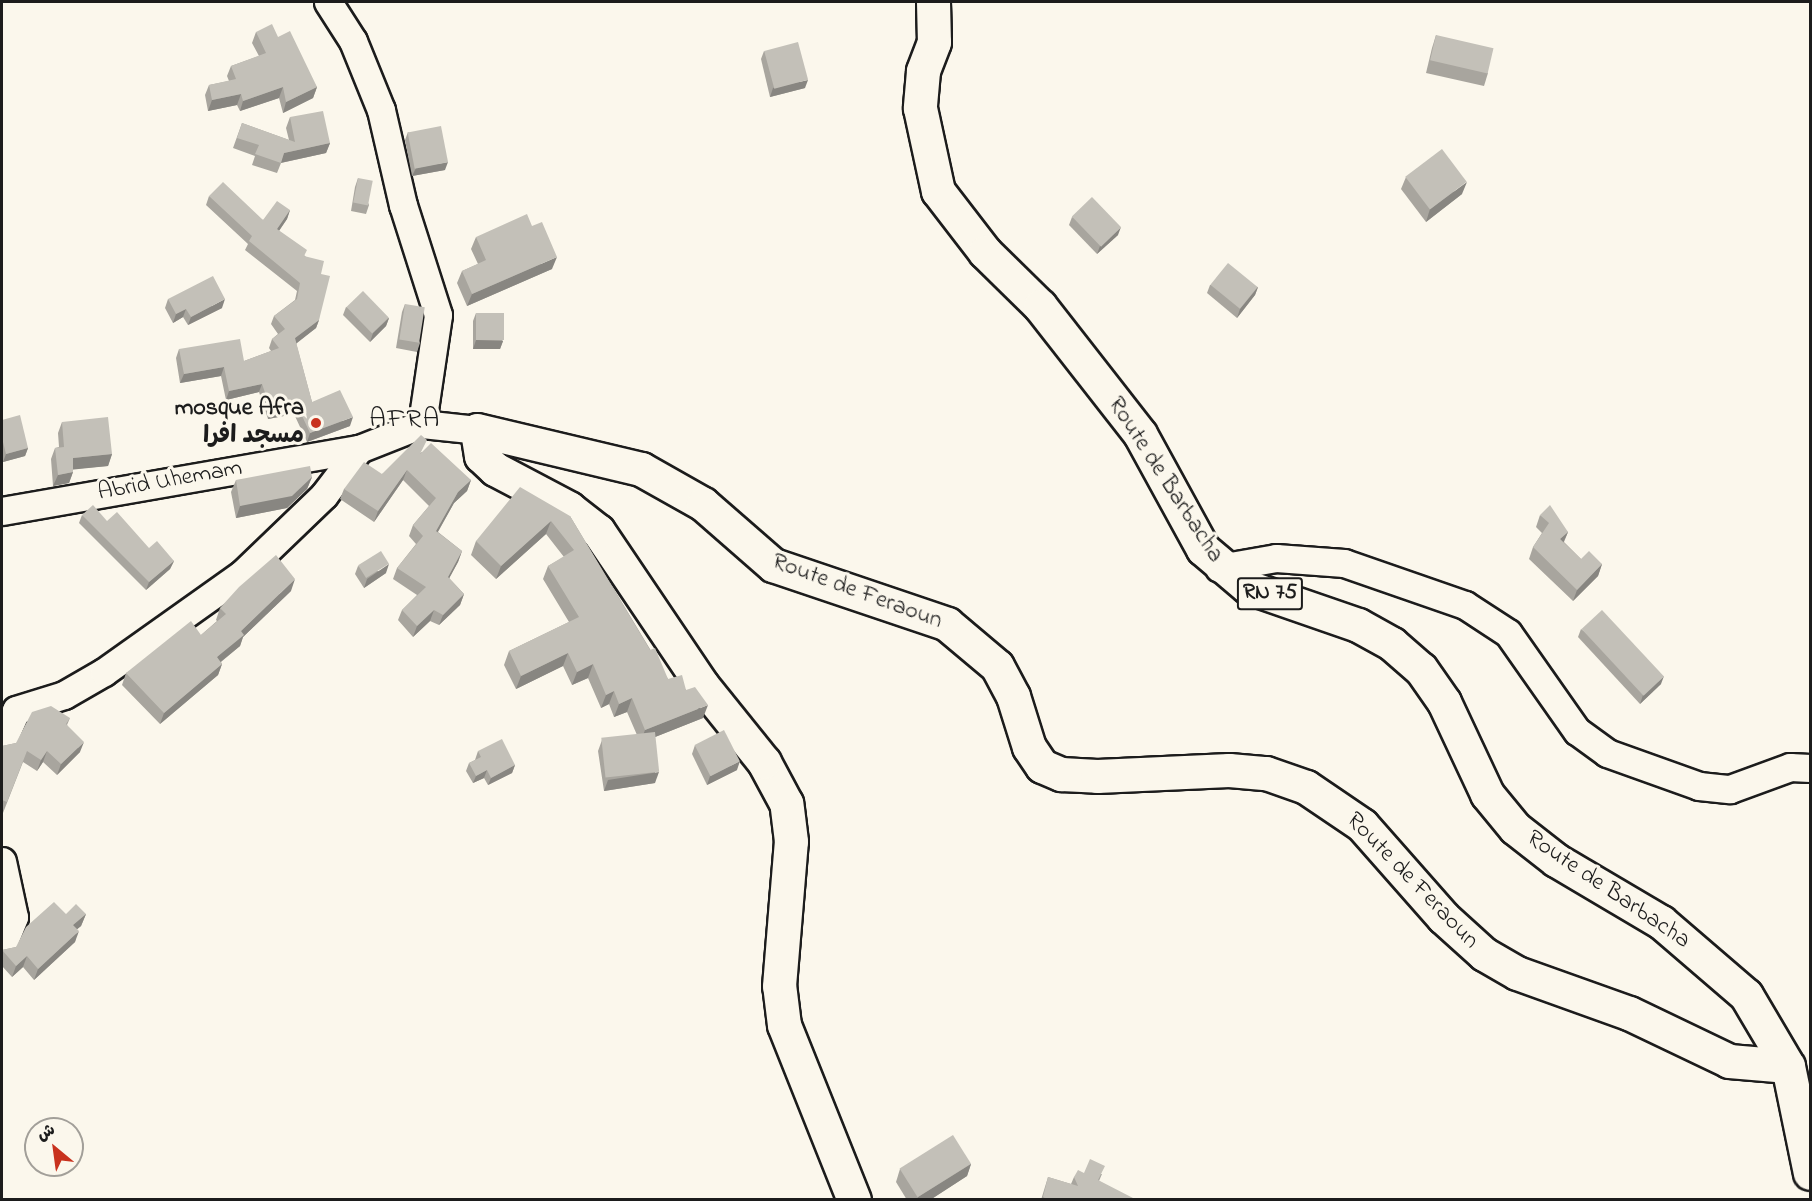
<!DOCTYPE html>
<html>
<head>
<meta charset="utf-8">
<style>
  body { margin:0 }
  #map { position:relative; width:1812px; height:1201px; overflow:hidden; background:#fbf7ec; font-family:"Indie Flower","Playpen Sans Arabic",sans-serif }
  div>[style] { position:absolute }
  .roads { filter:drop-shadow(2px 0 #1c1c1c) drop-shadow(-2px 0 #1c1c1c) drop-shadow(0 2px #1c1c1c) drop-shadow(0 -2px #1c1c1c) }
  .minor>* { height:27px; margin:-13.5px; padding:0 13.5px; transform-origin:13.5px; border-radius:13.5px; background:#fbf7ec }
  .major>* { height:33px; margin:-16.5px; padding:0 16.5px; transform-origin:16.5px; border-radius:16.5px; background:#fbf7ec }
  .wall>* { inset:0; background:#a8a59e }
  .shaded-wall>* { inset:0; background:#888681 }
  .building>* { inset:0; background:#c3c0b8; transform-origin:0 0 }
  .dots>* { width:16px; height:16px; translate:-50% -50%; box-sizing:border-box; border:3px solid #fbf7ec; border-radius:50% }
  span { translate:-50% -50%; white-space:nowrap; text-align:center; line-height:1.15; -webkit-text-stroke:6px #fbf7ec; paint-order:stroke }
  .shield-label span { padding:2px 4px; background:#fbf7ec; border:2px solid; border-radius:4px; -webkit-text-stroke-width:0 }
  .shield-label { font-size:22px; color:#1c1c1c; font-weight:700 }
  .poi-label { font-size:24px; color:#1c1c1c; font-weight:700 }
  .right { translate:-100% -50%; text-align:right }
  .street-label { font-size:24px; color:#1c1c1c }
  .quarter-label { font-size:27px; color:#1c1c1c; letter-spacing:1.5px }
  .frame { position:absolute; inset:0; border:3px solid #1c1c1c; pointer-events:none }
  .north { position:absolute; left:24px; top:1117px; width:60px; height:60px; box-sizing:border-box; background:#fbf7ec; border:2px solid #a29f99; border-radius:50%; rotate:331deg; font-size:16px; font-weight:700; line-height:24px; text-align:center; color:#1c1c1c }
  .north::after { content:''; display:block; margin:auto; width:21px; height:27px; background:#c8321e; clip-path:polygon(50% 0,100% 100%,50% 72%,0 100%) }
</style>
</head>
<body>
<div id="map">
  <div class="roads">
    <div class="minor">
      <div style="left:328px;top:2px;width:46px;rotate:57.3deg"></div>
      <div style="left:353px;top:41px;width:74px;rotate:67.9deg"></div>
      <div style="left:381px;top:110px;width:98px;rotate:77deg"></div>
      <div style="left:403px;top:205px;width:115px;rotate:72.3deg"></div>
      <div style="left:438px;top:315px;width:110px;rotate:98.4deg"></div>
      <div style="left:2px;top:511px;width:362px;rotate:-9.9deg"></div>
      <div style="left:359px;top:449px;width:68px;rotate:-21.6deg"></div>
      <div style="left:422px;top:424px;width:55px;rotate:6.2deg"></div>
      <div style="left:1219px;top:568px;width:58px;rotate:-10deg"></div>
      <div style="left:1276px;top:558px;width:68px;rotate:4.2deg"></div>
      <div style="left:1344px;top:563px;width:128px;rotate:19.1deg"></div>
      <div style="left:1465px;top:605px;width:51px;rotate:33.1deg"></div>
      <div style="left:1508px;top:633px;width:120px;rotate:54.9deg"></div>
      <div style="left:1577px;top:731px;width:37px;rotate:36deg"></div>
      <div style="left:1607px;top:753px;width:98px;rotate:19.7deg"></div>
      <div style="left:1699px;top:786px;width:31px;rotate:6deg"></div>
      <div style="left:1730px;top:789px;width:64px;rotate:-20.1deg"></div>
      <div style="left:1790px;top:767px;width:20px;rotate:3deg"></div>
      <div style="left:2px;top:742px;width:35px;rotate:-66deg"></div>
      <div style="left:16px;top:710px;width:50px;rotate:-17.4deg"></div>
      <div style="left:64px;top:695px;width:46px;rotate:-29.9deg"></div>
      <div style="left:104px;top:672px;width:169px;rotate:-35.4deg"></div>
      <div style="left:242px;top:574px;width:114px;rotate:-43.9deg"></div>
      <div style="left:324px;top:495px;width:58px;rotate:-52.7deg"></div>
      <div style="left:2px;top:861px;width:57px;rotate:77.9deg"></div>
      <div style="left:14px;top:917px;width:31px;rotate:112deg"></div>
    </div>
    <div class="major">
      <div style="left:933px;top:2px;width:40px;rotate:88.6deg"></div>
      <div style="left:934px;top:42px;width:31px;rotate:111deg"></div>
      <div style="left:923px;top:71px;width:37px;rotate:95deg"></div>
      <div style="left:920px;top:108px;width:85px;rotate:77.8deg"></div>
      <div style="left:938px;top:191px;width:77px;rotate:52.4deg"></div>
      <div style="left:985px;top:252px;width:77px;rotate:44.5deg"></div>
      <div style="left:1040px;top:306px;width:162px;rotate:52deg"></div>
      <div style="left:1140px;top:434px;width:131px;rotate:61.3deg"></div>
      <div style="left:1203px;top:549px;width:59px;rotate:40.2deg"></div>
      <div style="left:1248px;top:587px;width:116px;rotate:19.1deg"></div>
      <div style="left:1358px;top:625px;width:39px;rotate:29deg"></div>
      <div style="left:1392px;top:644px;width:38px;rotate:41deg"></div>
      <div style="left:1421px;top:669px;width:40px;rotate:55.1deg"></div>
      <div style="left:1444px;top:702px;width:102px;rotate:64.9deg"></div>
      <div style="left:1487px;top:794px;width:44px;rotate:50.5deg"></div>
      <div style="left:1515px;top:828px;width:52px;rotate:38deg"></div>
      <div style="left:1556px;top:860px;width:122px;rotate:30.6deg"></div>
      <div style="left:1661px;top:922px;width:112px;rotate:40.7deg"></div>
      <div style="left:1746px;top:995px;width:82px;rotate:59.4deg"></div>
      <div style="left:1788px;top:1066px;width:109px;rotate:78.4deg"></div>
      <div style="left:854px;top:1200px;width:188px;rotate:-111.8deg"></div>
      <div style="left:784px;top:1025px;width:39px;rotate:-97deg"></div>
      <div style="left:779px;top:986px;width:145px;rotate:-85.3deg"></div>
      <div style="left:791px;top:841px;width:38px;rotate:-97deg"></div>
      <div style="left:786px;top:803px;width:47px;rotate:-118.2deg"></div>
      <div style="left:764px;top:762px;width:99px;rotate:-128.8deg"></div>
      <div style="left:702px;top:685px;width:186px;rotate:-124deg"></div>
      <div style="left:598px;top:531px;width:37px;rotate:-142deg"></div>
      <div style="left:569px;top:508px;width:84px;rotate:-152.2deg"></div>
      <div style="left:495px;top:469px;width:19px;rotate:-137deg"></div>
      <div style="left:481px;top:456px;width:26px;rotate:-99deg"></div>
      <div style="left:477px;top:430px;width:169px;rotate:13.4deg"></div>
      <div style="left:641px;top:469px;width:71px;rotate:29.4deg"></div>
      <div style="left:703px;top:504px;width:93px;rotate:41.1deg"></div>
      <div style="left:773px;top:565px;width:184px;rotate:18.7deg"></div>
      <div style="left:947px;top:624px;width:65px;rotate:40deg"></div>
      <div style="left:997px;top:666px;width:34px;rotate:62deg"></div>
      <div style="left:1013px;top:696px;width:53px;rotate:72.6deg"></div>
      <div style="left:1029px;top:747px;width:23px;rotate:56deg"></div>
      <div style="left:1042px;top:766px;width:21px;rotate:23deg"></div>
      <div style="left:1061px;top:774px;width:36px;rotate:3deg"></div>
      <div style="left:1097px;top:776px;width:132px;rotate:-2.6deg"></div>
      <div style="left:1229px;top:770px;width:37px;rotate:5deg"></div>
      <div style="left:1266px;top:773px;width:42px;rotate:19.3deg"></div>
      <div style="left:1306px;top:787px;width:68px;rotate:34.2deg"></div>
      <div style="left:1362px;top:825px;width:123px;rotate:48.6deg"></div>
      <div style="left:1443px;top:917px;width:55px;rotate:42.1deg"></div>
      <div style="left:1484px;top:954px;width:38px;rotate:30deg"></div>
      <div style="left:1517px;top:973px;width:119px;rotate:19.7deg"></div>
      <div style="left:1629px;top:1013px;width:111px;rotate:25.6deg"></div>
      <div style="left:1729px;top:1061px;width:59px;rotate:4.8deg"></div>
    </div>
  </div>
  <div class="wall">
    <div style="clip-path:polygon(256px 32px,278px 37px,317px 87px,313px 98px,283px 113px,279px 98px,240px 111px,237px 105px,208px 111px,205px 95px,209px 85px,229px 81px,227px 76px,231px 66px,259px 56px,252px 43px)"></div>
    <div style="clip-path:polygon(1436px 35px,1488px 73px,1484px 86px,1426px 73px,1432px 48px)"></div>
    <div style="clip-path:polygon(764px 51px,805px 88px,770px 97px,761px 59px)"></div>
    <div style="clip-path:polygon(290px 117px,330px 143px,326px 153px,281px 163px,277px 173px,252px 165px,255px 156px,233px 148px,242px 123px,289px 140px,286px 128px)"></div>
    <div style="clip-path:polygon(408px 132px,445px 170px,412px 176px,405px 140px)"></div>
    <div style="clip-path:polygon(1406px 177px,1462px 194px,1426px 222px,1401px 189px)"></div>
    <div style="clip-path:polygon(358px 178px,369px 205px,366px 214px,351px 211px,355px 187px)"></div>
    <div style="clip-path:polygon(209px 196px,263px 220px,290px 210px,287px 219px,279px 231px,305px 256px,321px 274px,319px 320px,316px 328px,296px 343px,312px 402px,350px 426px,307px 442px,294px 414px,268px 419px,259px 392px,226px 400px,221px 376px,180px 383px,176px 358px,179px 349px,244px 361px,271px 351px,269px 348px,272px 339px,278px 334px,271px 324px,274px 316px,295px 300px,297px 291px,245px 250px,248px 244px,206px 205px)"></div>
    <div style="clip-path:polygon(1072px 217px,1118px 235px,1097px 254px,1069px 225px)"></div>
    <div style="clip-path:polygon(476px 237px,552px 269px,467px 306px,457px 283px,462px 271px,478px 264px,471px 249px)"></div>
    <div style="clip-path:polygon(1210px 285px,1258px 287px,1255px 295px,1237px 318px,1207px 293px)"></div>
    <div style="clip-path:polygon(168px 299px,222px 308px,188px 325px,183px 317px,173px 323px,165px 308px)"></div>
    <div style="clip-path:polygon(405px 304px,420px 343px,417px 352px,396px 348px,402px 312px)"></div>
    <div style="clip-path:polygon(346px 307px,389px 318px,386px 326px,370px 342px,343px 315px)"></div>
    <div style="clip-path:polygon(476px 313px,503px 341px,500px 349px,473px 349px,473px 321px)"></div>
    <div style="clip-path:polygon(2px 420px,28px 448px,25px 456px,3px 462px,2px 457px)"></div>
    <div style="clip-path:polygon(62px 422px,112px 454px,108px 466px,73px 469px,73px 472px,69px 483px,53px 486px,51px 459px,55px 448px,59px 447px,58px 433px)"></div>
    <div style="clip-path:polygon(422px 452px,471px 480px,467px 491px,454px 503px,438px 532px,462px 551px,458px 562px,449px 578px,464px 594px,460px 605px,439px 625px,430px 621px,413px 637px,398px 620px,402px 610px,417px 595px,393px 579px,397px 568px,416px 544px,409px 536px,413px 525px,429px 506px,403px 480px,374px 522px,340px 499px,344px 489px,382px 474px)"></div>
    <div style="clip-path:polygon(312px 477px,307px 489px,287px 508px,236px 518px,231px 492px,236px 480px)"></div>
    <div style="clip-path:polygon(82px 515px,174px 561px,170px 569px,146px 590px,79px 523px)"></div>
    <div style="clip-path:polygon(1540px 515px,1568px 532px,1564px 542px,1581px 559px,1602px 564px,1598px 576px,1573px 601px,1529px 559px,1533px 547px,1542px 533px,1536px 527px)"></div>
    <div style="clip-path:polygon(570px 516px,668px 679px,686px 690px,703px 718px,655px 737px,655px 783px,604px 791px,598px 751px,602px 740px,637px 735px,627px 712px,614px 717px,609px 704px,601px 708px,588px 678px,572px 685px,563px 666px,516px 689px,504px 665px,509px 651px,569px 622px,543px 579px,548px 566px,564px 557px,546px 534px,496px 579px,471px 555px,476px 541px)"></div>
    <div style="clip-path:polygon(358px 566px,386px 573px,364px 588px,355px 574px)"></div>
    <div style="clip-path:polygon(291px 591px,243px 637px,240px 646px,221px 662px,222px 664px,218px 675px,160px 724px,122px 685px,126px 673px,201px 635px,217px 621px,216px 620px,220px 608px)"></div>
    <div style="clip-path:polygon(1581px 629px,1661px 684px,1640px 704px,1578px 637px)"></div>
    <div style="clip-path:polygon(70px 718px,67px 725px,80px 752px,57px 775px,43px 762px,37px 771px,23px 762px,3px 813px,2px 813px,2px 746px,16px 743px)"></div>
    <div style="clip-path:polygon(695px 745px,737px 770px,707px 785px,692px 754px)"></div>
    <div style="clip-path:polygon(478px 751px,515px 765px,512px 773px,488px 785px,484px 778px,473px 783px,466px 771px,469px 763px,475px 760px)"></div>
    <div style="clip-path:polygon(66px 914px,86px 914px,81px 926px,77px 929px,75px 942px,34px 980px,23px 967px,12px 977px,2px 966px,2px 950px,16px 947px)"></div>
    <div style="clip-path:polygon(971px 1164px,967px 1176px,930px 1200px,907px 1200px,896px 1182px,900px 1169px)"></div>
    <div style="clip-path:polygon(1084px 1173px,1102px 1174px,1099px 1181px,1133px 1200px,1041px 1200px,1048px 1177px,1071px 1184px,1074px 1177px)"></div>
  </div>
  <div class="shaded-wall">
    <div style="clip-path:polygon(808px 80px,805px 88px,770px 97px,773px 88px)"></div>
    <div style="clip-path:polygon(283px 87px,279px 98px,240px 111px,243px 101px)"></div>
    <div style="clip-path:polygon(317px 87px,313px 98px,283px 113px,286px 102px)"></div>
    <div style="clip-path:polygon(241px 94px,237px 105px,208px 111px,212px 100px)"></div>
    <div style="clip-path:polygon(330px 143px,326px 153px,280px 163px,284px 153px)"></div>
    <div style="clip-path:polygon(448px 162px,445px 170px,412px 176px,416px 168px)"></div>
    <div style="clip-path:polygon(1467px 182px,1462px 194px,1426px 222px,1430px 209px)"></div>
    <div style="clip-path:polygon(290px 210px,287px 219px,274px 238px,277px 229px)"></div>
    <div style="clip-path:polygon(1121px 227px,1118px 235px,1097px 254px,1100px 246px)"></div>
    <div style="clip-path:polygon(557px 257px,552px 269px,467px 306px,472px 294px)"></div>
    <div style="clip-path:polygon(1258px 287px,1255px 295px,1237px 318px,1240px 309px)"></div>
    <div style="clip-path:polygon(225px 299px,222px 308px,188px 325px,191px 317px)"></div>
    <div style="clip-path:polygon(186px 309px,183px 317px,173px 323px,176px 314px)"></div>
    <div style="clip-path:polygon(389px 318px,386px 326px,370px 342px,373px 333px)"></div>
    <div style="clip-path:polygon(319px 320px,316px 328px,292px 347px,295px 338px)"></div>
    <div style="clip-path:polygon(476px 340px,503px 341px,500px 349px,473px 349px)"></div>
    <div style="clip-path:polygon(224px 367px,221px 376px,180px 383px,184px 374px)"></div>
    <div style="clip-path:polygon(262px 384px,259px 392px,226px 400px,229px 391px)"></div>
    <div style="clip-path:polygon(297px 405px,294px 414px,268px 419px,271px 410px)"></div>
    <div style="clip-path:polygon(353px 417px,350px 426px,307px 442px,310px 433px)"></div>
    <div style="clip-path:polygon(28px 448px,25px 456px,3px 462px,6px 454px)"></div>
    <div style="clip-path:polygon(112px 454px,108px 466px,69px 470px,73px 458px)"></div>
    <div style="clip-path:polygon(407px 470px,403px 480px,374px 522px,378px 511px)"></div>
    <div style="clip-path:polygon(73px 472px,69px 483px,53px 486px,58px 475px)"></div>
    <div style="clip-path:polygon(312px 477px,307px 489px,287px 508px,236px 518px,240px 506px)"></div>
    <div style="clip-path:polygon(471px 480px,467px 491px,454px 503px,432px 542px,436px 531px,458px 492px)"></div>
    <div style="clip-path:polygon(551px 521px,546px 534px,496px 579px,501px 566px)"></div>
    <div style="clip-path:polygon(1568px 532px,1563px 543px,1560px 539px)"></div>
    <div style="clip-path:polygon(462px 551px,458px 562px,444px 588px,448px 577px)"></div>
    <div style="clip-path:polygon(174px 561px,170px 569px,146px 590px,149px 582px)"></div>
    <div style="clip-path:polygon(389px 564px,386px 573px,364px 588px,367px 579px)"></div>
    <div style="clip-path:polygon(1602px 564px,1598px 576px,1573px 601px,1577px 590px)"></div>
    <div style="clip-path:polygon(295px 579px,291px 591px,243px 637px,240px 646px,213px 668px,217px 657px,241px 631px)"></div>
    <div style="clip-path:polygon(464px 594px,460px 605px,439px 625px,443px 615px)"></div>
    <div style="clip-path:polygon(434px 610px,430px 621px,413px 637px,417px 626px)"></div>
    <div style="clip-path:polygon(568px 653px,563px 666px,516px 689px,521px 676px)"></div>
    <div style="clip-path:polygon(222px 664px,218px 675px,160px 724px,164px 713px)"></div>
    <div style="clip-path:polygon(593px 664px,588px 678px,572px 685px,577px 672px)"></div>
    <div style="clip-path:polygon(1664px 676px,1661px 684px,1640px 704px,1643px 695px)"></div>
    <div style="clip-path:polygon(614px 691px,609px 704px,601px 708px,606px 695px)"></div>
    <div style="clip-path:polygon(632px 698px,627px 712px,614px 717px,619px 704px)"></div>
    <div style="clip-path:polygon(708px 705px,703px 718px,640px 743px,645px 730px)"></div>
    <div style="clip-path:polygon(84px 742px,80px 752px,57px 775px,61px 764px)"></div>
    <div style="clip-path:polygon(47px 751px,43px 762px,37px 771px,41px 760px)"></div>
    <div style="clip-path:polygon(740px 761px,737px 770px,707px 785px,710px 776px)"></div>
    <div style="clip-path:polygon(515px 765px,512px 773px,488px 785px,491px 778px)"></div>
    <div style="clip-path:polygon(487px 770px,484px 778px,473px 783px,476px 776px)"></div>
    <div style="clip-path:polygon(659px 772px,655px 783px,604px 791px,608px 780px)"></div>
    <div style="clip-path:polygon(86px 914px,81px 926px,69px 936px,73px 925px)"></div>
    <div style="clip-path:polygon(79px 931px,75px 942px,34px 980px,38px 969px)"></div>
    <div style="clip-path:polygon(27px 956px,23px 967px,12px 977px,16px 966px)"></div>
    <div style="clip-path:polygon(971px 1164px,967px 1176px,930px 1200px,917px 1200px,918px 1197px)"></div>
  </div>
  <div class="building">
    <div style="clip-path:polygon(272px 24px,278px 37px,290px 31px,317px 87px,286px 102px,283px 87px,243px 101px,241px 94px,212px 100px,209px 85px,236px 79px,231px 66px,266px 53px,256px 32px)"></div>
    <div style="left:1436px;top:35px;width:59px;height:26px;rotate:13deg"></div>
    <div style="left:798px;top:42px;width:39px;height:35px;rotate:75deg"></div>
    <div style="clip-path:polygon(323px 111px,330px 143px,284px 153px,281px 163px,255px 154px,259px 145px,237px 138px,242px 123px,295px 142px,290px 117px)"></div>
    <div style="left:441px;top:126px;width:37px;height:34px;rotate:79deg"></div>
    <div style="left:1442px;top:149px;width:41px;height:46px;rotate:53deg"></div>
    <div style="left:358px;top:178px;width:15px;height:25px;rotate:11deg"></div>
    <div style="clip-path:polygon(223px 182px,263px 220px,277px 201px,290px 210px,277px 229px,307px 250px,304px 256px,324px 261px,321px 274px,330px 276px,319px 320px,295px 338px,312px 402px,340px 390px,353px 417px,310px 433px,297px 405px,271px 410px,262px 384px,229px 391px,224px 367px,184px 374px,179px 349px,240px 339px,244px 361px,279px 348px,272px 339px,285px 329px,274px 316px,297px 299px,300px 283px,249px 241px,252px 236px,209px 196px)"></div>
    <div style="left:1092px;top:197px;width:42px;height:28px;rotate:46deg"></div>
    <div style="clip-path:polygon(527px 214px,532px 226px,542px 222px,557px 257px,472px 294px,462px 271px,486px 260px,476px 237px)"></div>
    <div style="left:1228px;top:263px;width:38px;height:28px;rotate:39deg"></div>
    <div style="clip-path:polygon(213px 276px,225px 299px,191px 317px,186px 309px,176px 314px,168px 299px)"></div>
    <div style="left:363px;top:291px;width:37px;height:23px;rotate:46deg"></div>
    <div style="left:405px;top:304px;width:20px;height:36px;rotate:9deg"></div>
    <div style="left:476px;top:313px;width:28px;height:27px"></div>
    <div style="clip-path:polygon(20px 415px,28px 448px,6px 454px,2px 438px,2px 420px)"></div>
    <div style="clip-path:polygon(108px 417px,112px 454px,73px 458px,73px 472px,58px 475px,55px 448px,64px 447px,62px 422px)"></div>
    <div style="clip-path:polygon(421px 435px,427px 440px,420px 454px,431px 443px,471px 480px,458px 492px,436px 531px,462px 551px,448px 577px,464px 594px,443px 615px,434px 610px,417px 626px,402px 610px,426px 587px,397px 568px,423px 536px,413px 525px,436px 498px,407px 470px,378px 511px,344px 489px,364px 462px,382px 474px)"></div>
    <div style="clip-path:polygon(310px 466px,312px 477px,292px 496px,240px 506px,236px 480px)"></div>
    <div style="clip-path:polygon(520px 487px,570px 516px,650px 650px,655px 648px,668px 679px,682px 675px,686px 690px,695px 687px,708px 705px,645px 730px,632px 698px,619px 704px,614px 691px,606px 695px,593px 664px,577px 672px,568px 653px,521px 676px,509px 651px,579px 617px,548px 566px,574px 550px,551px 521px,501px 566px,476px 541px)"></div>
    <div style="clip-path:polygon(93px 505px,107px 521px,117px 512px,149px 548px,157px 541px,174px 561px,149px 582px,82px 515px)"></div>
    <div style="clip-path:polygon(1550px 505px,1568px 532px,1560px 539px,1581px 559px,1589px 551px,1602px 564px,1577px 590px,1533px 547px,1549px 523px,1540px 515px)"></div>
    <div style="left:381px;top:551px;width:15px;height:27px;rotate:58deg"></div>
    <div style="clip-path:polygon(276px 555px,295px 579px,241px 631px,244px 635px,217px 657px,222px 664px,164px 713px,126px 673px,191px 621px,201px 635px,226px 614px,220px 608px,239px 587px)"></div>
    <div style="left:1602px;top:610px;width:91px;height:28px;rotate:47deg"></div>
    <div style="clip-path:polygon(51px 706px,70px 718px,66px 724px,84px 742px,61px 764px,47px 751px,41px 760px,27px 751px,7px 802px,2px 800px,2px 746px,16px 743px,32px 712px)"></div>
    <div style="left:724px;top:730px;width:35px;height:33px;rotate:63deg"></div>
    <div style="left:655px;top:732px;width:40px;height:54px;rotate:84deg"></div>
    <div style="clip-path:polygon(502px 739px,515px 765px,491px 778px,487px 770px,476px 776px,469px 763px,481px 757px,478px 751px)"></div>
    <div style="clip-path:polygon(54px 902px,66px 914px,76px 904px,86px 914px,73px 925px,79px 931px,38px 969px,27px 956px,16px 966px,2px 950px,16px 947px,26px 927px)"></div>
    <div style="left:953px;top:1135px;width:34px;height:63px;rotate:58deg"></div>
    <div style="clip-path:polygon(1090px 1159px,1105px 1166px,1098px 1180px,1133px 1198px,1132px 1200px,1048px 1200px,1043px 1197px,1048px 1177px,1078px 1186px,1074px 1177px,1078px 1170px,1084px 1173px)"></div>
  </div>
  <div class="dots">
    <div style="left:316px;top:423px;background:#c8321e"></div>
  </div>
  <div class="shield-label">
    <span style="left:1270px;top:594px">RN 75</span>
  </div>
  <div class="poi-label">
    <span class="right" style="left:304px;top:423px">mosque Afra<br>مسجد افرا</span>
  </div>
  <div class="street-label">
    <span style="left:1165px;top:480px;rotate:57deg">Route de Barbacha</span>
    <span style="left:170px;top:481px;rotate:-10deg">Abrid Uhemam</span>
    <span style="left:857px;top:592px;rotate:20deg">Route de Feraoun</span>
    <span style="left:1412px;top:881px;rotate:46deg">Route de Feraoun</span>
    <span style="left:1608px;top:890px;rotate:34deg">Route de Barbacha</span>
  </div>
  <div class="quarter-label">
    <span style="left:405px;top:420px">AFRA</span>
  </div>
  <div class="frame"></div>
  <div class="north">ش</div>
</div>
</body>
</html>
